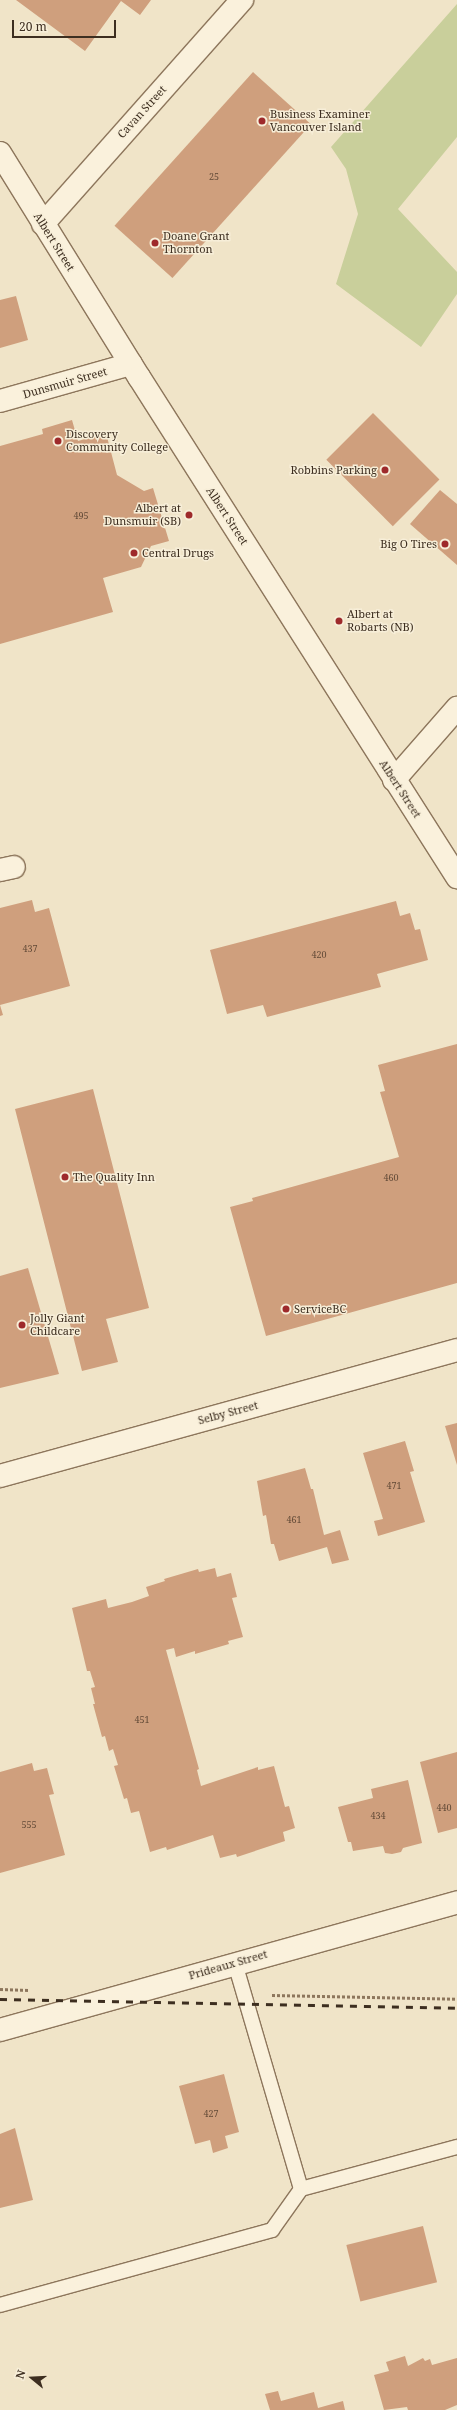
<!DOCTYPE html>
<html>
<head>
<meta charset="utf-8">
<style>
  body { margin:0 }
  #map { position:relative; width:457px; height:2410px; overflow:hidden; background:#f0e4c8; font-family:"Noto Serif",serif }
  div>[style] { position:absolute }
  .green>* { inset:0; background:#c9cf9b }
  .building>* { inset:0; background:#cf9f7d; transform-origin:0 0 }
  .path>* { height:2.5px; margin-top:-1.25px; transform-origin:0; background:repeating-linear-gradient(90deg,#8d765c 0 3px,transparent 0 5px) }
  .roads { filter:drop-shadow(1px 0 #8d765c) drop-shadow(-1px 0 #8d765c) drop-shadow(0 1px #8d765c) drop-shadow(0 -1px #8d765c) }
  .lane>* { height:14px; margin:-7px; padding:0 7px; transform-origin:7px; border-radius:7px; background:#faf1dc }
  .street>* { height:22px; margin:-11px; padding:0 11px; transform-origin:11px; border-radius:11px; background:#faf1dc }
  .secondary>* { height:22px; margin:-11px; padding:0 11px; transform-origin:11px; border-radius:11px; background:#faf1dc }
  .rail>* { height:3px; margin-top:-1.5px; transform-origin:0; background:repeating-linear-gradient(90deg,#3d2e20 0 7px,transparent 0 14px) }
  .dots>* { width:11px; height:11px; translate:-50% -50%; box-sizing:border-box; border:2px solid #f7eed8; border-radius:50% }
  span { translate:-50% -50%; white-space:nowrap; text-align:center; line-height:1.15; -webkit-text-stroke:3px #f7eed8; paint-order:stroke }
  .number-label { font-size:9px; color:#624a37 }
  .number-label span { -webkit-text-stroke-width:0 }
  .street-label { font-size:11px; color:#3d2e20 }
  .poi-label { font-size:11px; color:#3d2e20 }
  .left { translate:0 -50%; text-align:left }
  .right { translate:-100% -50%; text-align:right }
  .north { position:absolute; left:12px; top:2358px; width:40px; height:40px; -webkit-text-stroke:3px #f7eed8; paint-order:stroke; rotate:288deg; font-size:11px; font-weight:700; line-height:16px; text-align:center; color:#3d2e20 }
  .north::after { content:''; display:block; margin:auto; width:14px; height:18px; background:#3d2e20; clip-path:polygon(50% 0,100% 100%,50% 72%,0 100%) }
  .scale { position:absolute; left:12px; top:20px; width:104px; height:18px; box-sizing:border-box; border:2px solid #3d2e20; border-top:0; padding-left:5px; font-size:12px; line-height:14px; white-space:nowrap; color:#3d2e20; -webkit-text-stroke:3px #f7eed8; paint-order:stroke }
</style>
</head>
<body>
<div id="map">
  <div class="green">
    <div style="clip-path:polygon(457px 4px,457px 137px,398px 209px,457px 272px,457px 294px,421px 347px,336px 284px,358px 214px,346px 169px,331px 147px)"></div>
  </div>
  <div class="building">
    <div style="clip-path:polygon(16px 0,151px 0,140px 15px,121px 1px,85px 51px)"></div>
    <div style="left:253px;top:72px;width:78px;height:207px;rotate:42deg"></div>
    <div style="clip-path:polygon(16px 296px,28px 340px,0 348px,0 300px)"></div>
    <div style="left:373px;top:413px;width:94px;height:66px;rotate:45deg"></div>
    <div style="clip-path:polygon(72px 420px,78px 441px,106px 433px,117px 475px,144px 491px,153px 488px,169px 541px,151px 546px,141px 567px,103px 578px,113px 612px,0 644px,0 446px,43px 434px,42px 429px)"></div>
    <div style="clip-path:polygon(440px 490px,457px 504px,457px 565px,410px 524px)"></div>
    <div style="clip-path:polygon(32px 900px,35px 912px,49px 908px,70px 986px,0 1005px,0 908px)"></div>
    <div style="clip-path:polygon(396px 901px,400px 916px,410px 913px,415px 930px,420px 929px,428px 960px,377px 974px,381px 987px,267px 1017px,263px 1005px,227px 1014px,210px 950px)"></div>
    <div style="clip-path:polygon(0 1005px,3px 1015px,0 1016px)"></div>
    <div style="clip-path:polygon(457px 1044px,457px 1283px,266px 1336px,230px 1207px,253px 1201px,252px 1198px,399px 1157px,380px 1092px,385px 1091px,378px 1065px)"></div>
    <div style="clip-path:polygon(93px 1089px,149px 1308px,106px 1319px,118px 1362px,82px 1371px,15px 1109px)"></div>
    <div style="clip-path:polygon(28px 1268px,59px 1374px,0 1388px,0 1276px)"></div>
    <div style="clip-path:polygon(457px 1423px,457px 1465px,445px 1426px)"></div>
    <div style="clip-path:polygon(405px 1441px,414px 1471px,410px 1472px,425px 1522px,378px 1536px,374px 1521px,383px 1519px,363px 1453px)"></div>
    <div style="clip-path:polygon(305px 1468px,311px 1489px,313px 1489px,324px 1535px,340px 1530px,349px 1560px,332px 1564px,327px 1547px,279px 1561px,274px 1544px,271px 1544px,266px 1515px,263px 1516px,257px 1481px)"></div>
    <div style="clip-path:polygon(215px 1568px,217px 1577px,231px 1573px,237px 1597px,232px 1598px,243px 1637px,228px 1641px,229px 1644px,195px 1654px,195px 1651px,176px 1657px,174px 1648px,166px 1650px,199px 1769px,197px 1770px,201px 1786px,258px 1767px,258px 1770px,274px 1766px,285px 1807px,289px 1806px,295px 1828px,283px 1832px,285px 1841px,237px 1857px,236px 1854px,220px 1858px,213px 1835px,167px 1850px,166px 1847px,150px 1852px,139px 1811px,131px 1813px,127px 1798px,124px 1799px,114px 1766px,118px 1765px,113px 1749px,109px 1751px,105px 1736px,102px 1737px,93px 1704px,95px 1704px,91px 1688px,95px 1687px,90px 1671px,87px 1671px,72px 1608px,106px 1599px,108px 1608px,132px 1602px,149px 1596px,146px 1587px,165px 1581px,164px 1579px,198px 1569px,199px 1572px)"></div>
    <div style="clip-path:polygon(457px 1752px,457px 1828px,438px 1833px,420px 1762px)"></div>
    <div style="clip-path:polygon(32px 1763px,34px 1771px,47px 1768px,54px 1794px,49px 1795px,65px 1855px,0 1873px,0 1772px)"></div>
    <div style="clip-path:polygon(408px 1780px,422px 1843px,403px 1848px,401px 1852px,392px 1854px,385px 1853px,383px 1846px,353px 1851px,351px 1842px,348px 1842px,338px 1807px,373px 1798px,371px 1789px)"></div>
    <div style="clip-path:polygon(224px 2074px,239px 2132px,225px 2136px,228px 2148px,213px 2153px,210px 2140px,195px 2144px,179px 2086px)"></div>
    <div style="clip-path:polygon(15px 2128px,33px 2200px,0 2208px,0 2134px)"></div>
    <div style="left:423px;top:2226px;width:58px;height:79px;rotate:76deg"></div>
    <div style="clip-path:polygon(405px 2356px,408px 2366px,423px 2358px,425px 2361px,430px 2359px,432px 2365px,457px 2358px,457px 2405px,445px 2410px,408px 2410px,407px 2407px,384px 2410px,374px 2375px,389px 2371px,386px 2362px)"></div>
    <div style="clip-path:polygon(278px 2391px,281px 2401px,314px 2392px,318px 2408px,343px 2401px,345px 2410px,270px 2410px,265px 2394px)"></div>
  </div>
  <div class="path">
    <div style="left:0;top:1989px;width:29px;rotate:2deg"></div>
    <div style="left:272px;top:1995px;width:185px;rotate:1.2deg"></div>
  </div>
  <div class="roads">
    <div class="lane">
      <div style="left:301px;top:2189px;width:162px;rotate:-15.1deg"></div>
      <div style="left:0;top:2305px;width:282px;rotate:-15.4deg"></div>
      <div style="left:272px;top:2230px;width:50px;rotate:-54.7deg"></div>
      <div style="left:301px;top:2189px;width:235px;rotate:-106.3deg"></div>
    </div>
    <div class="street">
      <div style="left:43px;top:224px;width:300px;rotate:-48.4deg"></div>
      <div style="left:0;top:401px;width:136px;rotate:-15.8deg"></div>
      <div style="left:394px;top:780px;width:96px;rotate:-48.8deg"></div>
      <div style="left:0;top:870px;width:14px;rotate:-12deg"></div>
      <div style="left:0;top:1476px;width:474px;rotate:-15.4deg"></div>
      <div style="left:0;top:2030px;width:475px;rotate:-15.6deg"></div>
    </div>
    <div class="secondary">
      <div style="left:0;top:153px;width:264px;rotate:58.2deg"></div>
      <div style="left:139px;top:377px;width:593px;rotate:57.54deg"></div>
    </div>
  </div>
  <div class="rail">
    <div style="left:0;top:1999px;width:457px;rotate:1.1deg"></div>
  </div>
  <div class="dots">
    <div style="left:262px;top:121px;background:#9e2a2b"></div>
    <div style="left:155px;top:243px;background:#9e2a2b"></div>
    <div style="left:58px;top:441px;background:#9e2a2b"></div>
    <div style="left:385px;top:470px;background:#9e2a2b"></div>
    <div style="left:189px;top:515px;background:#9e2a2b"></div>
    <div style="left:445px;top:544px;background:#9e2a2b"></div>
    <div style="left:134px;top:553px;background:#9e2a2b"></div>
    <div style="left:339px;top:621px;background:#9e2a2b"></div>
    <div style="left:65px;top:1177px;background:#9e2a2b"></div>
    <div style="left:286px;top:1309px;background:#9e2a2b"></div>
    <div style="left:22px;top:1325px;background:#9e2a2b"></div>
  </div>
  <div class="number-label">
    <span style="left:214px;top:177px">25</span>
    <span style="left:81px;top:516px">495</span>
    <span style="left:30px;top:949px">437</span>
    <span style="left:319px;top:955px">420</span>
    <span style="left:391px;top:1178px">460</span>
    <span style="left:394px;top:1486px">471</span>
    <span style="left:294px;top:1520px">461</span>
    <span style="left:142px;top:1720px">451</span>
    <span style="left:444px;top:1808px">440</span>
    <span style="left:378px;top:1816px">434</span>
    <span style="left:29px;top:1825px">555</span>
    <span style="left:211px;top:2114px">427</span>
  </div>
  <div class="street-label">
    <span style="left:142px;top:112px;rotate:-48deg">Cavan Street</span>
    <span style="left:54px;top:242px;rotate:58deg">Albert Street</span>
    <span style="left:65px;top:383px;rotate:-16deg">Dunsmuir Street</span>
    <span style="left:227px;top:516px;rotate:57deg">Albert Street</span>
    <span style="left:400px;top:789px;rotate:57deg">Albert Street</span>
    <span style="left:228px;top:1413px;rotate:-15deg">Selby Street</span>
    <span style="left:228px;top:1965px;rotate:-16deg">Prideaux Street</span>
  </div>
  <div class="poi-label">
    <span class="left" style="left:270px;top:121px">Business Examiner<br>Vancouver Island</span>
    <span class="left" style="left:163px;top:243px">Doane Grant<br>Thornton</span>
    <span class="left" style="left:66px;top:441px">Discovery<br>Community College</span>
    <span class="right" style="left:377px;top:470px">Robbins Parking</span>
    <span class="right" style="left:181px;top:515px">Albert at<br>Dunsmuir (SB)</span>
    <span class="right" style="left:437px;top:544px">Big O Tires</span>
    <span class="left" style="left:142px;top:553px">Central Drugs</span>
    <span class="left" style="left:347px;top:621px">Albert at<br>Robarts (NB)</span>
    <span class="left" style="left:73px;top:1177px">The Quality Inn</span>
    <span class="left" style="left:294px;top:1309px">ServiceBC</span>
    <span class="left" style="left:30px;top:1325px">Jolly Giant<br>Childcare</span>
  </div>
  <div class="north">N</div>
  <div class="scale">20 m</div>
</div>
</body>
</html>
